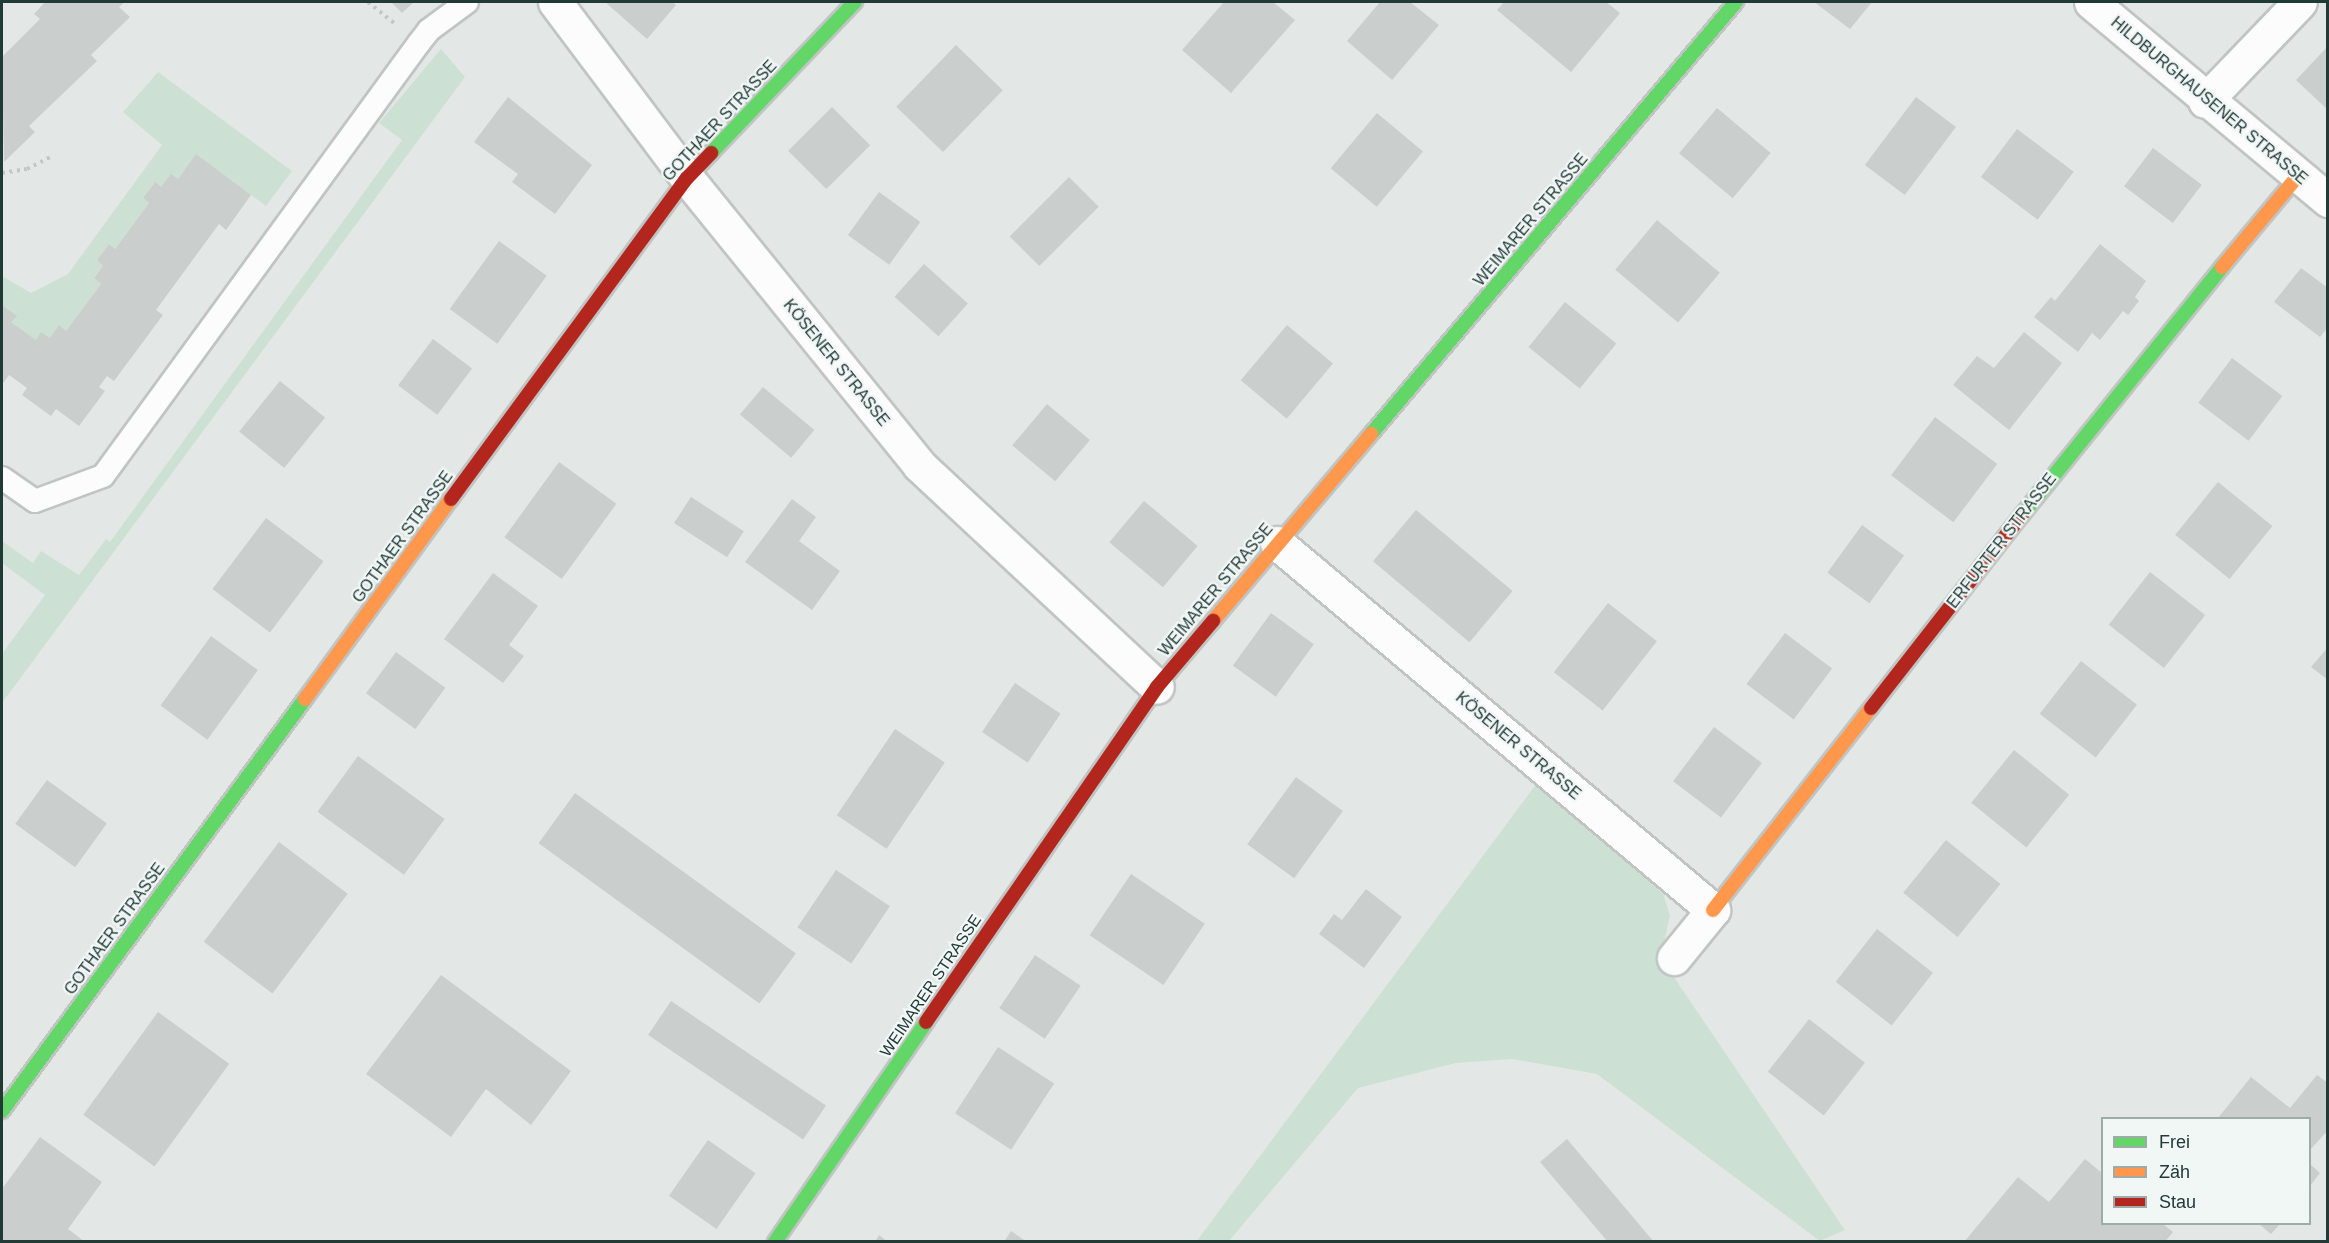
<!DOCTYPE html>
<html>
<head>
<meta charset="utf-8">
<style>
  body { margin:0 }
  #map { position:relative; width:2329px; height:1243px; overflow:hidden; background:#e3e8e6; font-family:Helvetica,sans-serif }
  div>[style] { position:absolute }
  .green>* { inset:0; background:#cce1d4 }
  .building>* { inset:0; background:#cacfcd; transform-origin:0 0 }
  .path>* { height:4px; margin-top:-2px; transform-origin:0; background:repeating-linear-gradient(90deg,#c0c8c6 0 3px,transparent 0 7.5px) }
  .roads { filter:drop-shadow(2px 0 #c0c5c3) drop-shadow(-2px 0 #c0c5c3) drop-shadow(0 2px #c0c5c3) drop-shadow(0 -2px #c0c5c3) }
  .lane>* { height:22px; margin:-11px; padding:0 11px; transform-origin:11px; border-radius:11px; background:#fbfcfb }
  .street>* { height:33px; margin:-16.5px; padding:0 16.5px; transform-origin:16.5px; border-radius:16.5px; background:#fbfcfb }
  .fast>* { height:14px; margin:-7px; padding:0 7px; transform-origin:7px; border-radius:7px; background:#63d668 }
  .slow>* { height:14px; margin:-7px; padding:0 7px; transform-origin:7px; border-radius:7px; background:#ff974d }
  .jam>* { height:14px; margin:-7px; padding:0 7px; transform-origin:7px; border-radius:7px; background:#b3261e }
  span { translate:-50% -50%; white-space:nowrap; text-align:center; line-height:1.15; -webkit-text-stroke:4.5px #f1f7f5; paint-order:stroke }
  .street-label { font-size:16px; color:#223a36 }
  .frame { position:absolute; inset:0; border:3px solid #223a36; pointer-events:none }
  .legend { position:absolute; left:2101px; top:1117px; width:210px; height:108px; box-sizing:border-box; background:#f1f7f5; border:2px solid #9eaba9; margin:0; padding:8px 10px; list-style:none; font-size:18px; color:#223a36 }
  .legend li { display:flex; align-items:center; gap:12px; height:30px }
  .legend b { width:30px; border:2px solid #9eaba9 }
</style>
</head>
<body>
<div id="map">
  <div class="green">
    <div style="clip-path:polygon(441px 49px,465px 77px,2px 703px,2px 654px,45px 595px,2px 563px,2px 541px,33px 563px,41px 551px,79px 575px,106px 539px,110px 542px,402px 140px,379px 123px)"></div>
    <div style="clip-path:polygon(158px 72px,292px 171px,266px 206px,196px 155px,178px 179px,161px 187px,154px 183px,143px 198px,149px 203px,115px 249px,109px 244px,97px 260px,103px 266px,94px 278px,101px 284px,66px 331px,59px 326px,50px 338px,41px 333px,36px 340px,11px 322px,16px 316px,2px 305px,2px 276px,31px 293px,68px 274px,162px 145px,123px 112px)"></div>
    <div style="clip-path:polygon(1537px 783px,1663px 894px,1670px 915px,1661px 958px,1845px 1230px,1820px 1241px,1597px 1074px,1512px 1059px,1456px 1063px,1358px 1088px,1229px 1241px,1196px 1242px)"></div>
  </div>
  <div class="building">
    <div style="clip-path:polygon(45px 2px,125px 2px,119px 7px,130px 17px,91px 55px,97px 61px,29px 126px,35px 132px,4px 162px,2px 57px,40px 19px,34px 14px)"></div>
    <div style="clip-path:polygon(391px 2px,414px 2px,402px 13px)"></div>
    <div style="clip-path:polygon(605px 2px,672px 2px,676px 5px,647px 39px)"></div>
    <div style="clip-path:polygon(1224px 2px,1273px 2px,1295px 20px,1231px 93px,1182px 50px)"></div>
    <div style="clip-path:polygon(1380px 2px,1410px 2px,1439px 25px,1392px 80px,1347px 41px)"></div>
    <div style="clip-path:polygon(1504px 2px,1606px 2px,1620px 13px,1571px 72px,1497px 10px)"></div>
    <div style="clip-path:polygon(1814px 2px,1872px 2px,1850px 29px)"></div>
    <div style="left:956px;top:45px;width:65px;height:86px;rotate:44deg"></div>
    <div style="clip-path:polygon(2328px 46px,2328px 110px,2296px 80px)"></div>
    <div style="clip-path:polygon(508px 97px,592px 165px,555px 214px,512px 182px,518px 174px,474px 142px)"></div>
    <div style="left:1916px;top:97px;width:50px;height:85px;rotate:37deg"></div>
    <div style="left:832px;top:107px;width:54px;height:62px;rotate:45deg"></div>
    <div style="left:1717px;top:108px;width:70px;height:59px;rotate:40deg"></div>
    <div style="left:1377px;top:113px;width:60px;height:72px;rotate:40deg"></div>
    <div style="left:2017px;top:129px;width:71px;height:60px;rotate:37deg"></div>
    <div style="left:2153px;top:148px;width:61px;height:48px;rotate:37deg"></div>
    <div style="clip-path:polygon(196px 154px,251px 195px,226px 230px,219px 224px,156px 310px,163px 315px,114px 381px,107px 376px,99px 387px,105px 391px,79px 426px,56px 409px,51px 416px,22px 395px,27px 388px,9px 375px,2px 385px,2px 305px,17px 316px,11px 322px,36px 340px,41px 332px,50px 338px,59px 325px,66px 331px,101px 284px,94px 278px,103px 266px,97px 260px,109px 244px,115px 249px,149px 203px,143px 198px,155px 182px,161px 187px,171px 174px,178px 179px)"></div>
    <div style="left:1069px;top:177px;width:42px;height:84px;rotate:45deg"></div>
    <div style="left:879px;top:192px;width:51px;height:53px;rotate:36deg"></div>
    <div style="left:1657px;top:220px;width:82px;height:65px;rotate:40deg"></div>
    <div style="left:499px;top:241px;width:59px;height:84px;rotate:36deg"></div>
    <div style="clip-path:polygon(2100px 244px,2146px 281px,2135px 297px,2139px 301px,2128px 315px,2123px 311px,2100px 340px,2092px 333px,2078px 352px,2034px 317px,2051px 297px,2055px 301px)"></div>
    <div style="left:924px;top:264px;width:59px;height:44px;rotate:42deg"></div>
    <div style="clip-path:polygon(2301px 268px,2328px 288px,2328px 327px,2320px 337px,2274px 302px)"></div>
    <div style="left:1565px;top:302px;width:66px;height:58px;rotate:39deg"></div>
    <div style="left:1287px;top:325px;width:60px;height:72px;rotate:40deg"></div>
    <div style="clip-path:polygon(2024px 332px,2062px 363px,2009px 430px,1953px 385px,1977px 356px,1994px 368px)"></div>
    <div style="left:433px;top:339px;width:49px;height:58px;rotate:37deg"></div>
    <div style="left:2232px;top:358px;width:63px;height:56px;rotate:37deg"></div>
    <div style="left:280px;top:381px;width:58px;height:65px;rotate:39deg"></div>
    <div style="left:763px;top:387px;width:67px;height:36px;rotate:40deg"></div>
    <div style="left:1047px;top:404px;width:56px;height:54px;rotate:40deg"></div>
    <div style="left:1935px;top:417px;width:78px;height:73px;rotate:37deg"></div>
    <div style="left:559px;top:462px;width:71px;height:93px;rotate:36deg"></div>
    <div style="left:2218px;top:482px;width:70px;height:68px;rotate:39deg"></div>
    <div style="left:691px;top:497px;width:63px;height:31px;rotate:33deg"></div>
    <div style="clip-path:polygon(792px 499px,816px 517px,799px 541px,840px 571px,812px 610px,745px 562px)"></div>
    <div style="left:1144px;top:501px;width:70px;height:54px;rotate:40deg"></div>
    <div style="left:1416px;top:510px;width:126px;height:67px;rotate:40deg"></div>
    <div style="left:266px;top:518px;width:72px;height:89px;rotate:37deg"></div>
    <div style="left:1862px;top:525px;width:52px;height:59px;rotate:36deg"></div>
    <div style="left:2150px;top:572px;width:70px;height:67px;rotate:38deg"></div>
    <div style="clip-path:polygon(493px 573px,538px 606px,509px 645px,524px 656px,503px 683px,444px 639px)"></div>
    <div style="left:1608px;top:603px;width:62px;height:88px;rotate:38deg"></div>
    <div style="left:1271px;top:613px;width:53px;height:65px;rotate:36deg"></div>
    <div style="left:1785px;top:633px;width:59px;height:64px;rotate:37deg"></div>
    <div style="left:211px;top:636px;width:58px;height:86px;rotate:36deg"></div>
    <div style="clip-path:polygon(2328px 647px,2328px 680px,2311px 667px)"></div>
    <div style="left:396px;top:652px;width:61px;height:51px;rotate:36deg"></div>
    <div style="left:2081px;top:661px;width:71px;height:67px;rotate:38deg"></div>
    <div style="left:1015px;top:683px;width:55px;height:59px;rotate:34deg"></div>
    <div style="left:1714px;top:727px;width:60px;height:68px;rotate:37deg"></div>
    <div style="left:895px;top:729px;width:60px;height:104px;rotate:34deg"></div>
    <div style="left:2014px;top:750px;width:71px;height:68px;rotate:39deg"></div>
    <div style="left:358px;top:756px;width:107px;height:69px;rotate:36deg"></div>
    <div style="left:1296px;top:777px;width:58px;height:83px;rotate:36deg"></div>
    <div style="left:47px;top:780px;width:74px;height:54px;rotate:36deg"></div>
    <div style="left:575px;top:793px;width:273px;height:62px;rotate:36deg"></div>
    <div style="left:1946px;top:840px;width:70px;height:68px;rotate:39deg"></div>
    <div style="left:279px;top:842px;width:86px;height:125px;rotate:37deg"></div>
    <div style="left:836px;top:870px;width:65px;height:69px;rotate:34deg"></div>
    <div style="left:1131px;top:874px;width:89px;height:74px;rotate:34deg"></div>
    <div style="clip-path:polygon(1366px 889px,1402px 917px,1364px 968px,1319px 934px,1334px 914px,1342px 920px)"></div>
    <div style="left:1877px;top:929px;width:71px;height:67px;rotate:38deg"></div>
    <div style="left:1035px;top:955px;width:55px;height:64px;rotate:34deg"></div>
    <div style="clip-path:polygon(441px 975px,571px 1071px,531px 1125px,486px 1089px,451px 1137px,366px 1074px)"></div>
    <div style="left:671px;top:1001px;width:187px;height:41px;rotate:34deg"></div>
    <div style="left:158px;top:1012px;width:88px;height:127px;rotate:36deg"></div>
    <div style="left:1809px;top:1019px;width:71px;height:67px;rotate:38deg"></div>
    <div style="left:998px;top:1047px;width:67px;height:79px;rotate:33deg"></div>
    <div style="clip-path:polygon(2317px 1075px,2328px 1083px,2328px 1130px,2310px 1150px,2310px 1118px,2218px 1118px,2251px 1077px,2290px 1108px)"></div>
    <div style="clip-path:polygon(40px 1137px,102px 1182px,68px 1229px,85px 1242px,2px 1242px,2px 1189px)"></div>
    <div style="clip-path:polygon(1567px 1139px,1654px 1242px,1608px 1242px,1540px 1162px)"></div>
    <div style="left:708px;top:1140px;width:58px;height:68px;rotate:35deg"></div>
    <div style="clip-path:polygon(2085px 1159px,2102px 1173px,2102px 1224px,2163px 1224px,2173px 1232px,2165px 1242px,1964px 1242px,2018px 1177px,2049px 1202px)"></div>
    <div style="clip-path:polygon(2310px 1164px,2320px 1173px,2310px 1186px)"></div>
    <div style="clip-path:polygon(2259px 1224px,2280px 1224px,2271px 1234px)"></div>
    <div style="clip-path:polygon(1011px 1231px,1027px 1242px,1004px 1242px)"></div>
    <div style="clip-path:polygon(879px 1235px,888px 1242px,875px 1242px)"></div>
  </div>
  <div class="path">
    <div style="left:368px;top:2px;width:35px;rotate:39deg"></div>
    <div style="left:2px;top:173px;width:25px;rotate:-9deg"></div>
    <div style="left:27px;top:169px;width:28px;rotate:-27deg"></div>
  </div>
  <div class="roads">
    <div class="lane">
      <div style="left:2px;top:478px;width:40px;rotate:34.9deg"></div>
      <div style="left:35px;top:501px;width:72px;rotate:-20.2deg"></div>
      <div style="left:103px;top:476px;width:536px;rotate:-53.88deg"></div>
      <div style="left:419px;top:43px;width:16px;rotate:-52deg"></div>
      <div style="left:429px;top:30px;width:47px;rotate:-36.4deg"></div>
    </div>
    <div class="street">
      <div style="left:555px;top:2px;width:220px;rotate:53.1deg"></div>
      <div style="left:687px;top:178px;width:369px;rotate:51deg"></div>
      <div style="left:919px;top:465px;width:325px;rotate:43deg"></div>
      <div style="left:2091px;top:2px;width:309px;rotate:39.9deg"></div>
      <div style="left:2205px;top:101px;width:137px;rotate:-46.2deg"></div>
      <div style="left:1277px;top:543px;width:570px;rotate:40.09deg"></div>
      <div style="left:1713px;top:910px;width:62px;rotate:129.1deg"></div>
    </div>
    <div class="fast">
      <div style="left:711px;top:153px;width:209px;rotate:-46.4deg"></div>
      <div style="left:1371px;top:434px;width:566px;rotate:-49.81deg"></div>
      <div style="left:2022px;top:515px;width:319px;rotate:-51.1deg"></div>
      <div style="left:2px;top:1111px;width:511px;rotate:-53.67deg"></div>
      <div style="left:775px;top:1242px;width:267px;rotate:-55.5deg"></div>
    </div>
    <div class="slow">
      <div style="left:2222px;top:267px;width:117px;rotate:-50.2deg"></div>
      <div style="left:1213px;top:621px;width:245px;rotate:-49.8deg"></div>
      <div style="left:305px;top:699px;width:248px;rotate:-53.9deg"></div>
      <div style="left:1713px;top:910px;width:256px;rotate:-52deg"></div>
    </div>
    <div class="jam">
      <div style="left:451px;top:499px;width:398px;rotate:-53.7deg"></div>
      <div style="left:687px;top:178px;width:35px;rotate:-46deg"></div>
      <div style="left:1871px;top:708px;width:245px;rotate:-52deg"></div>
      <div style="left:926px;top:1022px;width:407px;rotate:-55.4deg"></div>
      <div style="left:1157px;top:687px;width:87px;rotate:-49.7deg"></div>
    </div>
  </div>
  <div class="street-label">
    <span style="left:2209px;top:101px;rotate:40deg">HILDBURGHAUSENER STRASSE</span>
    <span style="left:720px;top:121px;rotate:-47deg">GOTHAER STRASSE</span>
    <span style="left:1531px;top:220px;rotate:-50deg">WEIMARER STRASSE</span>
    <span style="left:836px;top:363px;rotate:51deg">KÖSENER STRASSE</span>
    <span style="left:403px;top:537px;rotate:-54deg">GOTHAER STRASSE</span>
    <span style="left:2002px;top:541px;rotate:-52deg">ERFURTER STRASSE</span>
    <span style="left:1216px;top:590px;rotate:-50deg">WEIMARER STRASSE</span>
    <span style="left:1518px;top:746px;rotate:40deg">KÖSENER STRASSE</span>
    <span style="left:115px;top:929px;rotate:-54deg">GOTHAER STRASSE</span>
    <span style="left:931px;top:986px;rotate:-56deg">WEIMARER STRASSE</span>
  </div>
  <div class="frame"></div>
  <ul class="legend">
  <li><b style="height:8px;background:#63d668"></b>Frei</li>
  <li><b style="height:8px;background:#ff974d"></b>Zäh</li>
  <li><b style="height:8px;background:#b3261e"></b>Stau</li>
  </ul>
</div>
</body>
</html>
